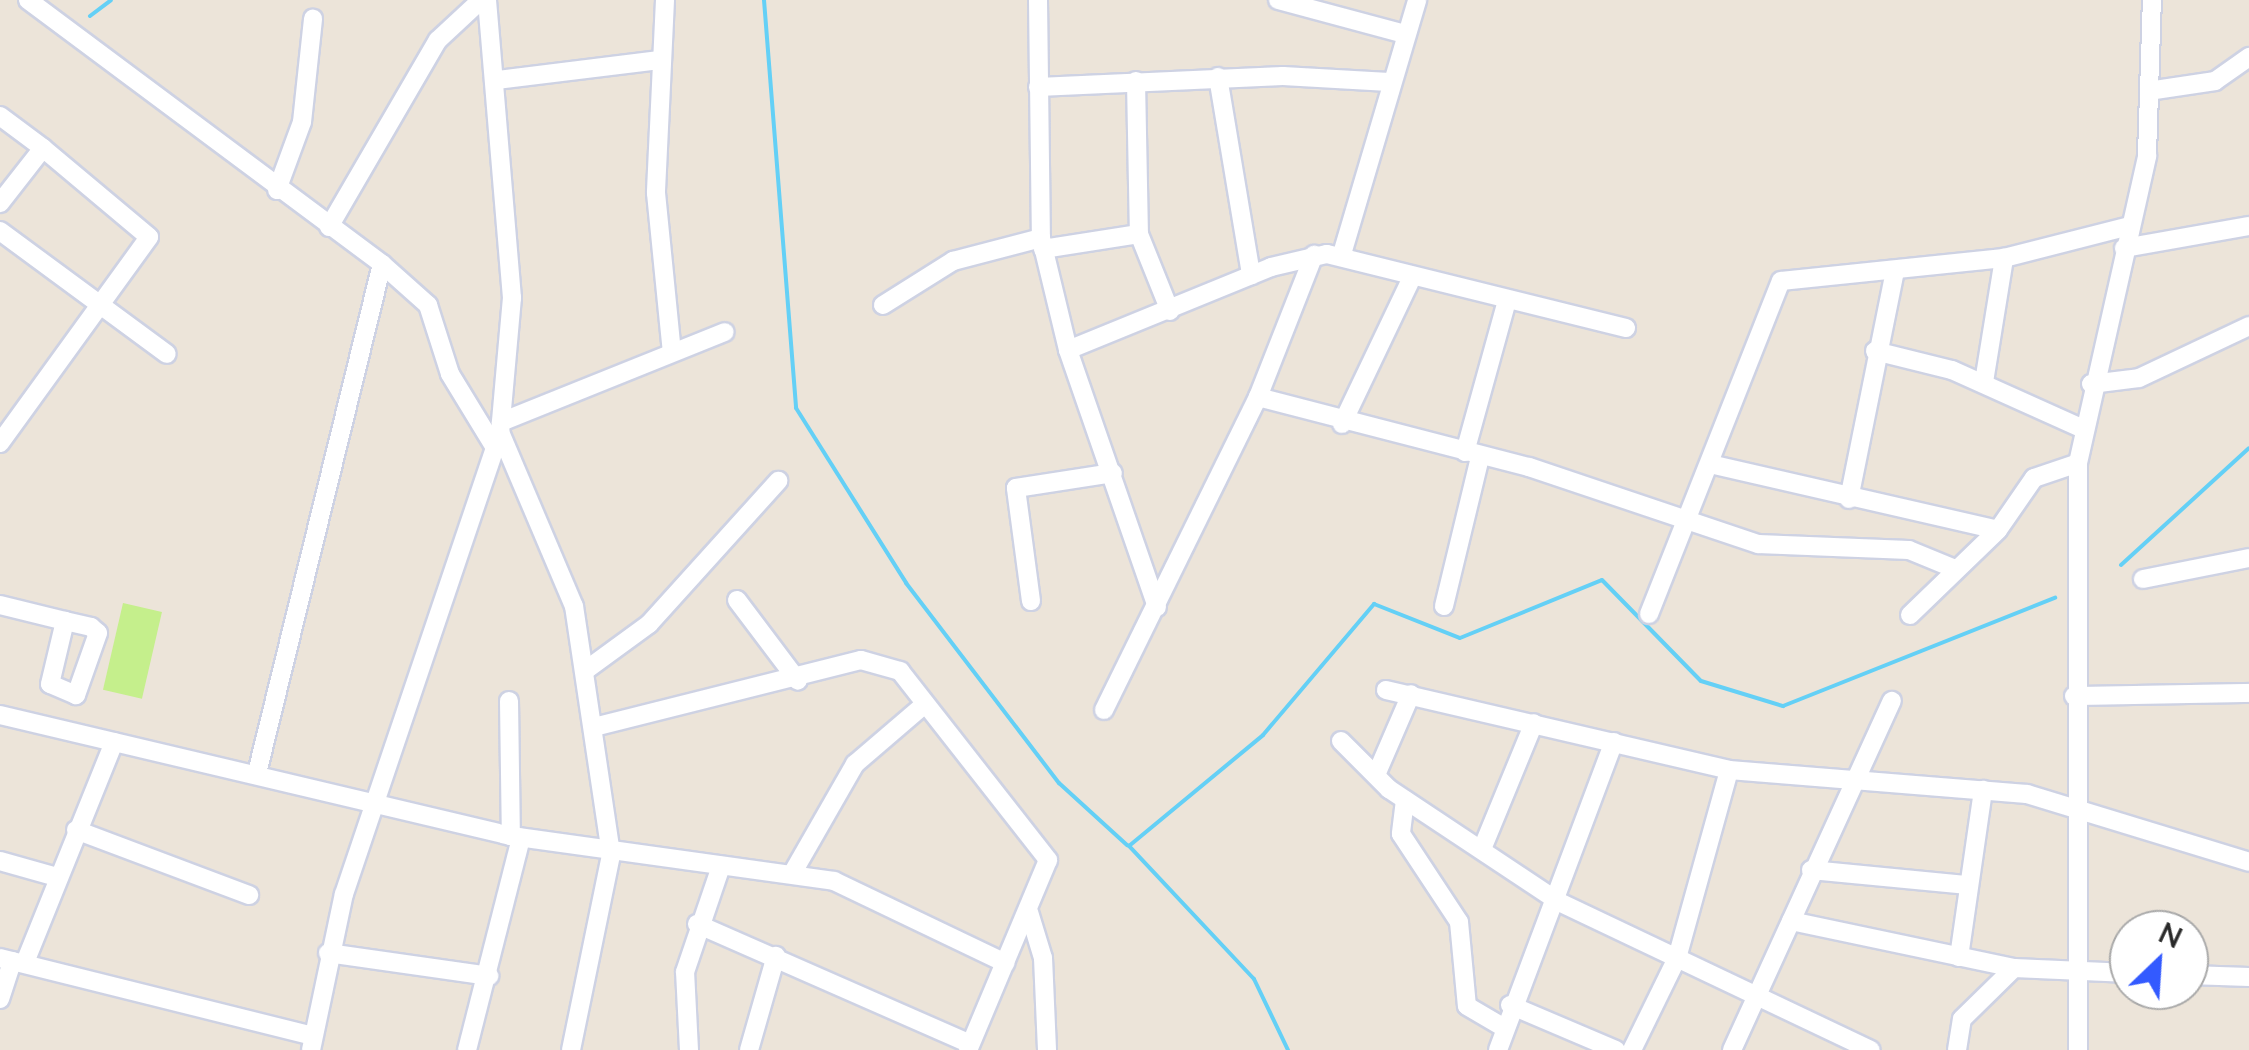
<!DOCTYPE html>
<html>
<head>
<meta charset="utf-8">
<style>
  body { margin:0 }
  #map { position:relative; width:2249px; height:1050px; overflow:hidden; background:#ece4d9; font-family:Lato,sans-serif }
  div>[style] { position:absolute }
  .pitch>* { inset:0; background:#c5ef8c; transform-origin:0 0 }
  .stream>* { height:4px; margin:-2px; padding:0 2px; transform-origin:2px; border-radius:2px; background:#64d0f6 }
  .roads { filter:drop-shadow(2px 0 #ced2e3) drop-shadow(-2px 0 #ced2e3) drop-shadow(0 2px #ced2e3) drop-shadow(0 -2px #ced2e3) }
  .street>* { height:18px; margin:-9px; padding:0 9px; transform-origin:9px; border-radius:9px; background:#fff }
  span { translate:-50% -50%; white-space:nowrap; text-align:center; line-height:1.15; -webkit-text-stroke:8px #fff; paint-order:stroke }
  .north { position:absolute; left:2109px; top:910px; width:100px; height:100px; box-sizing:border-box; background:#fff; border:2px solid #a9a9a9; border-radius:50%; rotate:25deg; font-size:28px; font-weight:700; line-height:40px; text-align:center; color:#292929 }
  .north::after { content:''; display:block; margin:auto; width:35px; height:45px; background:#335aff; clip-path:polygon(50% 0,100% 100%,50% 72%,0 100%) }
</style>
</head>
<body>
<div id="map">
  <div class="pitch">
    <div style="left:123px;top:603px;width:40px;height:89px;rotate:13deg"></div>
  </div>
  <div class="stream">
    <div style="left:764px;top:0;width:409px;rotate:85.5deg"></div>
    <div style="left:796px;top:408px;width:207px;rotate:57.8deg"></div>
    <div style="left:906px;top:583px;width:252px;rotate:52.6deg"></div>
    <div style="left:1059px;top:783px;width:92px;rotate:42.4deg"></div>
    <div style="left:90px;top:16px;width:26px;rotate:-37deg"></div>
    <div style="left:2121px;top:565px;width:173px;rotate:-42.4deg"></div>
    <div style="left:1288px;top:1050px;width:79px;rotate:-115.6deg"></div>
    <div style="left:1254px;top:979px;width:183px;rotate:-133.2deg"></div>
    <div style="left:1129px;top:846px;width:174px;rotate:-39.6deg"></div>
    <div style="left:1263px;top:735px;width:172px;rotate:-49.7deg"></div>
    <div style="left:1374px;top:604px;width:92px;rotate:21.6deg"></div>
    <div style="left:1460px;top:638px;width:153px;rotate:-22.2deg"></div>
    <div style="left:1602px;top:580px;width:141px;rotate:45.6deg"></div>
    <div style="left:1701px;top:681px;width:86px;rotate:17deg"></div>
    <div style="left:1783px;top:706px;width:293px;rotate:-21.7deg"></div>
  </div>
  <div class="roads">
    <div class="street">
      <div style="left:28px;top:0;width:442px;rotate:36.7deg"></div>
      <div style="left:382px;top:264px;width:524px;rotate:103.8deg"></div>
      <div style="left:665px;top:0;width:193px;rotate:92.7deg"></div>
      <div style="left:656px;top:193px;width:160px;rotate:84.3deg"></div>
      <div style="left:1038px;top:0;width:238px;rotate:89.3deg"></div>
      <div style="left:1041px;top:238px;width:115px;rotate:76.4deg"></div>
      <div style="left:1068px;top:350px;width:272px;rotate:70.9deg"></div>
      <div style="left:1278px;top:0;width:131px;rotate:15deg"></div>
      <div style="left:1218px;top:77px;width:201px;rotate:80.5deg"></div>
      <div style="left:497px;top:80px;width:165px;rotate:-7deg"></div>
      <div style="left:1136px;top:81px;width:153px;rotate:88.9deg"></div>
      <div style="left:1139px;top:234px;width:83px;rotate:68.1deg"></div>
      <div style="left:1038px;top:87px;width:245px;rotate:-2.6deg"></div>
      <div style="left:1283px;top:76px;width:106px;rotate:3.2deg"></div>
      <div style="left:2155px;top:90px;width:61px;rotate:-8.5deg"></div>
      <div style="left:2215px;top:81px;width:42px;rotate:-35.2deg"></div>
      <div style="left:0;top:116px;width:54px;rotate:36.7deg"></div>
      <div style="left:43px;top:148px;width:70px;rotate:128deg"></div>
      <div style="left:277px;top:190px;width:72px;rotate:-69.8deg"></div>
      <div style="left:302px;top:122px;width:104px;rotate:-83.9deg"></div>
      <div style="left:329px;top:227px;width:216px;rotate:-59.8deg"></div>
      <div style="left:438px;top:40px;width:59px;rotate:-42.9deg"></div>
      <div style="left:0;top:231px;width:207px;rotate:36.4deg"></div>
      <div style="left:2124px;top:248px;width:127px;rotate:-10deg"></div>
      <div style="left:1043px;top:249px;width:97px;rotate:-8.9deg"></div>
      <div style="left:1342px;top:254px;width:265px;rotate:-73.5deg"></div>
      <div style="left:382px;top:264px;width:62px;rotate:41.7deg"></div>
      <div style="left:428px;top:305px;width:72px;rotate:72.3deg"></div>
      <div style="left:450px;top:374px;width:84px;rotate:58.6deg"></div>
      <div style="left:883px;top:305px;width:83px;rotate:-32.2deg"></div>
      <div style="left:953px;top:261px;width:91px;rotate:-14.6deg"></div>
      <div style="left:1068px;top:350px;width:219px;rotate:-22.2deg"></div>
      <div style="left:1271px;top:267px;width:57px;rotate:-13.1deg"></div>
      <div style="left:1327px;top:254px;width:308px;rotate:13.9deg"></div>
      <div style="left:1875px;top:351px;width:79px;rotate:13.9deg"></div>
      <div style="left:1952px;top:370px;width:144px;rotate:24.2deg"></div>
      <div style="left:1984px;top:382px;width:126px;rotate:-80.8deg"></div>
      <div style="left:2091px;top:384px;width:48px;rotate:-7.1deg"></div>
      <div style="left:2139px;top:378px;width:122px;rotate:-25.3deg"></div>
      <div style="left:1258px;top:397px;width:280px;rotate:14.5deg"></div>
      <div style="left:1529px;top:467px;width:242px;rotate:18.6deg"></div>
      <div style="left:1758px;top:544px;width:151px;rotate:2.3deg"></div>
      <div style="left:1909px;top:550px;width:50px;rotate:22.4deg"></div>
      <div style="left:501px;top:422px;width:241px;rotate:-21.9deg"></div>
      <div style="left:1342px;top:424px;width:163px;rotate:-64.5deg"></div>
      <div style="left:500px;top:432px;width:189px;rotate:67deg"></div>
      <div style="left:574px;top:606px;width:252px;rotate:81.5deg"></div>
      <div style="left:611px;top:855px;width:199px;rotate:101.6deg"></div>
      <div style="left:0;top:443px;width:254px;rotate:-54.1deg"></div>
      <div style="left:149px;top:237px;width:138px;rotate:-140deg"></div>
      <div style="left:1465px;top:452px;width:154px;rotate:-74.5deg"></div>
      <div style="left:1710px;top:464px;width:295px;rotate:12.9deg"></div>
      <div style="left:1849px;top:499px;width:233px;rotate:-78.6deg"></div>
      <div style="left:2143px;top:579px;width:108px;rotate:-11.2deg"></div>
      <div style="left:737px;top:600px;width:101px;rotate:53deg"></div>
      <div style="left:1031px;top:601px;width:114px;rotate:-97.6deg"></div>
      <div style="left:1016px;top:488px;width:98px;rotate:-8.8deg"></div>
      <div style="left:0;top:605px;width:67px;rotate:13.8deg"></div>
      <div style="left:65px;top:621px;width:27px;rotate:13deg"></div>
      <div style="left:91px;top:627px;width:9px;rotate:41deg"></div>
      <div style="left:98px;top:633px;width:66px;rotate:109.5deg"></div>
      <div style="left:76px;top:695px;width:28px;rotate:-157deg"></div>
      <div style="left:50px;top:684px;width:65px;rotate:-76.6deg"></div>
      <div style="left:1444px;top:606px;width:153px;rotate:-76.4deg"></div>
      <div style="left:1649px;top:614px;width:358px;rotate:-68.4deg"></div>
      <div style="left:1781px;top:281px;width:224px;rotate:-5.9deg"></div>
      <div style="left:2004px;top:258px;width:130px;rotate:-14.3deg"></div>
      <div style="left:1910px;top:615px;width:122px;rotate:-44deg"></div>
      <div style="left:1998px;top:530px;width:63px;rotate:-55.3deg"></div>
      <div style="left:2034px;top:478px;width:46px;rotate:-18.8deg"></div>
      <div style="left:586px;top:670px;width:78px;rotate:-36.1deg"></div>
      <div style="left:649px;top:624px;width:193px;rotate:-47.9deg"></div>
      <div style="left:1386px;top:690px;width:352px;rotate:13.1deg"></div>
      <div style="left:1729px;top:770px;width:299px;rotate:4.6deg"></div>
      <div style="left:2027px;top:794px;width:232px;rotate:17deg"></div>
      <div style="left:2074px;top:696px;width:175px;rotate:-1deg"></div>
      <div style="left:509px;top:701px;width:135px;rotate:89.2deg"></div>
      <div style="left:1104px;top:710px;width:349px;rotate:-63.8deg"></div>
      <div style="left:1258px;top:397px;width:153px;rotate:-68.5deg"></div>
      <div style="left:0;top:715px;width:525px;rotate:13.32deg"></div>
      <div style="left:511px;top:836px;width:326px;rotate:7.9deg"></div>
      <div style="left:834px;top:881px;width:190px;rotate:25.6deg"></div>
      <div style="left:594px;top:727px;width:275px;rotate:-14.1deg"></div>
      <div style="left:861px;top:660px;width:41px;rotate:15.8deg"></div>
      <div style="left:900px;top:671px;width:240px;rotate:51.9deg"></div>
      <div style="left:1048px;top:860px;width:206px;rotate:112.8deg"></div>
      <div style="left:1341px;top:741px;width:68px;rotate:45deg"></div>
      <div style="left:1389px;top:789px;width:204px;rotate:33.6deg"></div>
      <div style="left:1559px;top:902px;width:345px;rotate:25.4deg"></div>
      <div style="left:1376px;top:775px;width:88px;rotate:-66.6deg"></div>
      <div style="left:1405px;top:800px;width:34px;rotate:97deg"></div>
      <div style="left:1401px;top:834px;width:105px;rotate:56.6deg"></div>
      <div style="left:1459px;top:922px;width:84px;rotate:84.6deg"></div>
      <div style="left:1467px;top:1006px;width:42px;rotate:30.3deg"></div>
      <div style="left:76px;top:830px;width:185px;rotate:20.6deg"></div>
      <div style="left:1482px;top:849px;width:136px;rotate:-67.6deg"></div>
      <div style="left:0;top:861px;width:59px;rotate:15.7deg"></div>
      <div style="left:1811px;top:870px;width:158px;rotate:5.5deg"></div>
      <div style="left:792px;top:874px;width:127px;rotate:-60.2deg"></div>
      <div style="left:855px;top:764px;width:92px;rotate:-40.6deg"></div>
      <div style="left:1029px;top:912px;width:48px;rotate:73.1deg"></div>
      <div style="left:1043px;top:958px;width:92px;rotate:87.5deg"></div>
      <div style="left:1791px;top:921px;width:228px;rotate:11.9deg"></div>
      <div style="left:2014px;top:968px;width:115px;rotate:2.5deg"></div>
      <div style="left:697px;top:924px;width:298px;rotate:23.7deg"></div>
      <div style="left:328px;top:953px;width:163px;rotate:8.1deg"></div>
      <div style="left:1959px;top:957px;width:169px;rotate:-81.8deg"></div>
      <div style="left:0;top:958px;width:322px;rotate:14deg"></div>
      <div style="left:26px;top:960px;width:235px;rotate:-68deg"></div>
      <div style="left:2189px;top:975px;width:60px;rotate:1.9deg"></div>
      <div style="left:0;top:999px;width:40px;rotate:-72deg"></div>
      <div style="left:1510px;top:1005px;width:115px;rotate:23deg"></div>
      <div style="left:311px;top:1050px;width:159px;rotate:-78.1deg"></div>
      <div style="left:344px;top:894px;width:488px;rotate:-71.3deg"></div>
      <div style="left:500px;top:432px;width:135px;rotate:-84.9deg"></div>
      <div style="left:512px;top:298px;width:299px;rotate:-94.8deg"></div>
      <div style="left:467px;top:1050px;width:219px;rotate:-75.7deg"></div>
      <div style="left:689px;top:1050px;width:78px;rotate:-92.9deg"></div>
      <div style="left:685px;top:972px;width:112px;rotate:-71.2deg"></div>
      <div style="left:749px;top:1050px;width:98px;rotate:-74deg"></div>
      <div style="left:1498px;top:1050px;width:329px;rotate:-69.4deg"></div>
      <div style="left:1632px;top:1050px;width:102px;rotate:-63.9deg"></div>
      <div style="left:1677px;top:958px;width:195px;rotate:-74.5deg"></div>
      <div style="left:1732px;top:1050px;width:384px;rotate:-65.4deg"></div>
      <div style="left:1957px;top:1050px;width:31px;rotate:-81deg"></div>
      <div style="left:1962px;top:1019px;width:73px;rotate:-44.4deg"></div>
      <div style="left:2078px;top:1050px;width:587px;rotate:-90deg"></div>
      <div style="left:2078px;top:463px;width:315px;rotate:-77.3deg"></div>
      <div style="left:2147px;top:156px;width:156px;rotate:-88.2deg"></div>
    </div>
  </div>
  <div class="north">N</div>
</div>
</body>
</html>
